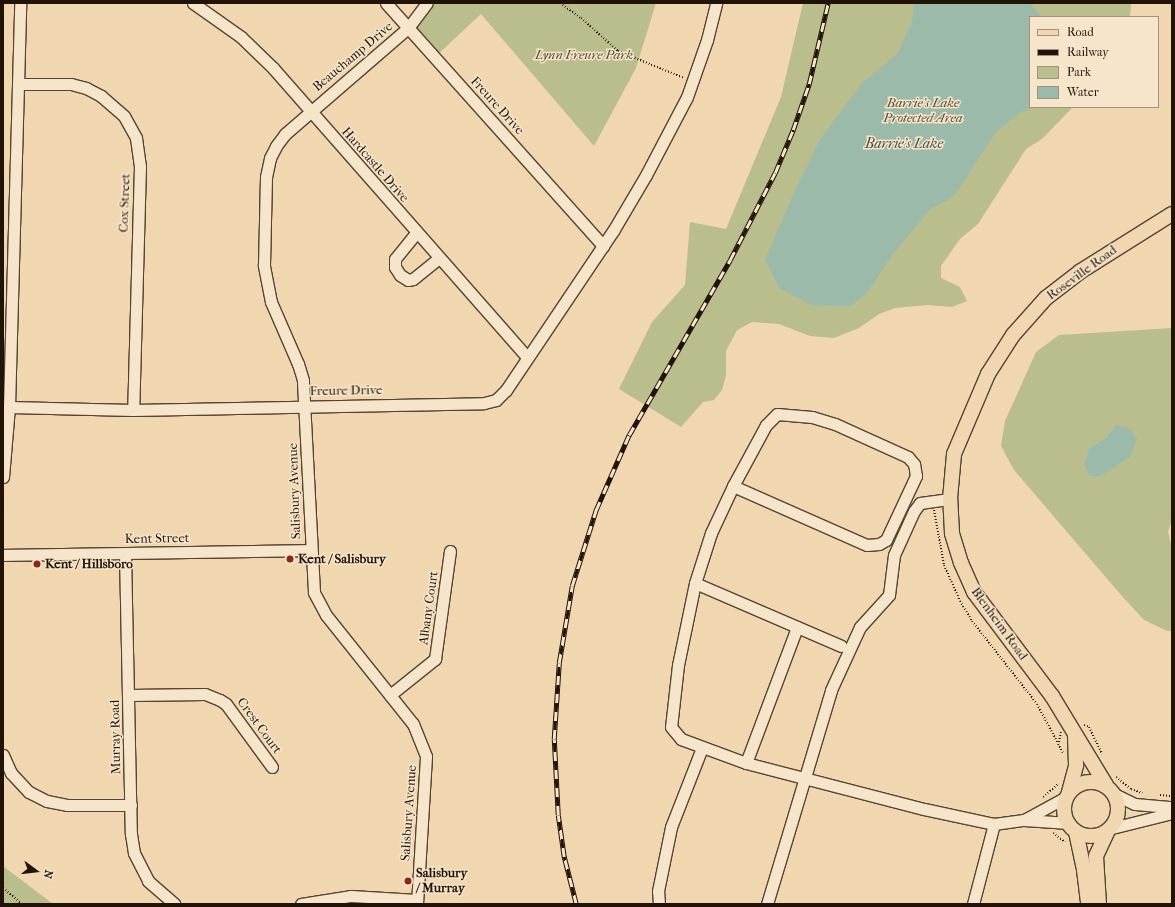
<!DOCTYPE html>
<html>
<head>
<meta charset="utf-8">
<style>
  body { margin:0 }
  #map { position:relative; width:1175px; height:907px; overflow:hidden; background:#f1d7af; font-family:"IM FELL French Canon",serif }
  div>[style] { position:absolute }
  .green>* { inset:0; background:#b9be8c }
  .water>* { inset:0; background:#9bbaa9 }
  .path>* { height:2px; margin-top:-1px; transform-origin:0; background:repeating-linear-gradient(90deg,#211308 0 1px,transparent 0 3px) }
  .roads { filter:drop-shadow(1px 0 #554432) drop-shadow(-1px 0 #554432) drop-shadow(0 1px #554432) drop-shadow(0 -1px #554432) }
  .minor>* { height:11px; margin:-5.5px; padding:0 5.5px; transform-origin:5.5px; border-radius:5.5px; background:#f6e5cb }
  .major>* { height:14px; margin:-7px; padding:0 7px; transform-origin:7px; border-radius:7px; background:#f1d7af }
  .major>.ring { margin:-7px; padding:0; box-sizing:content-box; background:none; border:14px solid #f1d7af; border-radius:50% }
  .rail>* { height:4.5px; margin-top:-2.25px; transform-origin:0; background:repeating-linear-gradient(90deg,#f6e5cb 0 9px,#211308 0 18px); box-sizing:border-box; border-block:1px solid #211308 }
  .dots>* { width:11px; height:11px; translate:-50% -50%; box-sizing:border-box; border:2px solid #f6e5cb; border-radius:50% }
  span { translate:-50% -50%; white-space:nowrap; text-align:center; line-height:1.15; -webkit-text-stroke:3px #f6e5cb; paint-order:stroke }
  .park-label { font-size:13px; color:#564f36; font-style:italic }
  .street-label { font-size:13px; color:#211308 }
  .poi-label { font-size:13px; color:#211308; font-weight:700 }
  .left { translate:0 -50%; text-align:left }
  .water-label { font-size:14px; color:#4c4d40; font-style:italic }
  .frame { position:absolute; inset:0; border:4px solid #211308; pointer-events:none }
  .legend { position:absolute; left:1029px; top:16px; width:130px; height:92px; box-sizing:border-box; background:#f6e5cb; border:1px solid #a1917d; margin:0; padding:5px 7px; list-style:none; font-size:12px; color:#211308 }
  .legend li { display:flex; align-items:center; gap:8px; height:20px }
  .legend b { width:20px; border:1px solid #a1917d }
  .north { position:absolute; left:16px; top:851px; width:40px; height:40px; -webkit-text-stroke:3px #f6e5cb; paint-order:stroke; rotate:105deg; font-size:11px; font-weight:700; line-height:16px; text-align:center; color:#211308 }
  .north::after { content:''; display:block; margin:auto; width:14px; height:18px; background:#211308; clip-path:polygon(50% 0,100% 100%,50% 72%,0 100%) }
</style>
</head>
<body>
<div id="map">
  <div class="green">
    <div style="clip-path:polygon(434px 3px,656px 3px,636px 68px,594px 146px,481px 14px,435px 57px,411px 28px)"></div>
    <div style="clip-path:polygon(803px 3px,1131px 3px,1130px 17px,1030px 17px,1030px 107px,1073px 107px,1042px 139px,1026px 149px,978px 224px,960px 239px,941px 266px,941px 278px,960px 287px,967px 301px,952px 307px,928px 305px,895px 308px,879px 314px,859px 328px,834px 338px,810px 336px,779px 324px,752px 322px,737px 330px,726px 351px,726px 375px,722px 390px,714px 400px,703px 402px,681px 427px,619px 389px,652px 322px,685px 285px,690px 222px,726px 229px,781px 97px)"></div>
    <div style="clip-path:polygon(evenodd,1172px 328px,1172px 519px,1168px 532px,1172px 548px,1172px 631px,1167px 631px,1144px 620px,1121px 595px,1014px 470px,1001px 446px,1005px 421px,1036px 352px,1059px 335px,1172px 328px,1116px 425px,1111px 469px,1101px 476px,1089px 448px,1105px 438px,1116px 425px)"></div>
    <div style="clip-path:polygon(3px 866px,53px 904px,3px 904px)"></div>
  </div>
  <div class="water">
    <div style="clip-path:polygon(914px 3px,1030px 3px,1041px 17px,1030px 17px,1030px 107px,1034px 107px,1021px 112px,996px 132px,956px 193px,948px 200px,930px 209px,893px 254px,867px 293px,850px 306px,811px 305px,779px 288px,765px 260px,796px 188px,819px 141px,861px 84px,898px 53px,913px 18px)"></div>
    <div style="clip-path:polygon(1116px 425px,1130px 429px,1137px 439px,1130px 457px,1101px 476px,1090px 476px,1084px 465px,1089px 448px,1105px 438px)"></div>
  </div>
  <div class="path">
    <div style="left:560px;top:3px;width:26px;rotate:36deg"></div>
    <div style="left:581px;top:18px;width:50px;rotate:41.7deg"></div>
    <div style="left:618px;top:51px;width:71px;rotate:22.2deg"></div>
    <div style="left:934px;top:510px;width:56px;rotate:79.7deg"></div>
    <div style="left:944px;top:565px;width:39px;rotate:66deg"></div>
    <div style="left:960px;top:601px;width:23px;rotate:59deg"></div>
    <div style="left:972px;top:621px;width:105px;rotate:51.9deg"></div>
    <div style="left:1037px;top:704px;width:55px;rotate:62deg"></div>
    <div style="left:1084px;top:725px;width:5px;rotate:22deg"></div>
    <div style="left:1089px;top:727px;width:30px;rotate:64deg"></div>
    <div style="left:1059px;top:742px;width:10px;rotate:-79deg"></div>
    <div style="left:1116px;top:777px;width:19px;rotate:39deg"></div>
    <div style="left:1131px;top:789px;width:12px;rotate:20deg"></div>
    <div style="left:1160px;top:795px;width:11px;rotate:5deg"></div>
    <div style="left:1043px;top:797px;width:20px;rotate:-41deg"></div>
    <div style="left:1053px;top:833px;width:15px;rotate:37deg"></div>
    <div style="left:3px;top:888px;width:25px;rotate:40deg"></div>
  </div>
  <div class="roads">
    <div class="minor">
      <div style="left:193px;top:3px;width:59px;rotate:35.3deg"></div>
      <div style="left:241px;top:37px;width:45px;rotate:44.1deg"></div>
      <div style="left:273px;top:68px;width:385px;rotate:48.7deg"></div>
      <div style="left:386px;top:3px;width:326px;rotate:48.2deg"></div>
      <div style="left:18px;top:84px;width:53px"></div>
      <div style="left:71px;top:84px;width:16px;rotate:15deg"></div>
      <div style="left:86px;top:88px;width:17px;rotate:28deg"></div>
      <div style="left:101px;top:96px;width:30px;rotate:41deg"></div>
      <div style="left:124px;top:116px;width:25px;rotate:61deg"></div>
      <div style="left:136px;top:138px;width:28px;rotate:82deg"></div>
      <div style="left:140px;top:166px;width:244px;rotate:91.6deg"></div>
      <div style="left:416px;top:233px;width:33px;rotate:129deg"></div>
      <div style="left:395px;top:259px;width:8px;rotate:90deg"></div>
      <div style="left:395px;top:267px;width:9px;rotate:58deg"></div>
      <div style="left:400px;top:275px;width:9px;rotate:32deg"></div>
      <div style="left:408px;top:280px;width:5px;rotate:-11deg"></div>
      <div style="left:413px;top:279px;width:33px;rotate:-39deg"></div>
      <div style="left:9px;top:407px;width:124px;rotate:1.4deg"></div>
      <div style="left:133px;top:410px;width:351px;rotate:-1.1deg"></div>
      <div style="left:484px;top:403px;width:12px;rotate:-14deg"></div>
      <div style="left:496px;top:400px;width:14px;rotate:-45deg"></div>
      <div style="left:506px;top:390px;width:192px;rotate:-56.1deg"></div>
      <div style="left:613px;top:231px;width:65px;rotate:-59.5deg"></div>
      <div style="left:646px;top:175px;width:88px;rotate:-62.3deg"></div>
      <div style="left:687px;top:97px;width:60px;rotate:-70.7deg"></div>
      <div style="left:707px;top:40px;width:38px;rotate:-76deg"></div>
      <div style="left:3px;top:477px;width:70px;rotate:-85.1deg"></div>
      <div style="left:9px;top:407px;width:404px;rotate:-88.4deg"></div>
      <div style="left:733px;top:486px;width:146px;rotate:23.8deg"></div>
      <div style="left:867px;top:545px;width:12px;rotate:-5deg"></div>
      <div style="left:879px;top:544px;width:8px;rotate:-30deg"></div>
      <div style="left:886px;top:540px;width:71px;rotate:-64.9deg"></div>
      <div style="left:916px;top:476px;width:12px;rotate:-99deg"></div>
      <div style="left:914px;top:464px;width:9px;rotate:-131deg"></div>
      <div style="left:908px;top:457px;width:80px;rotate:-155.7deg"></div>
      <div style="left:835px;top:424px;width:24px;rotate:-163deg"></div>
      <div style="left:812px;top:417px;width:35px;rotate:-175deg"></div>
      <div style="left:777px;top:414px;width:16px;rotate:135deg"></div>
      <div style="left:766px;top:425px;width:69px;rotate:118.4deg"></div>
      <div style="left:733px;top:486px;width:52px;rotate:115.1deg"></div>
      <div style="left:711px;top:533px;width:52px;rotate:107.7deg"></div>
      <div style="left:695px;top:583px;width:84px;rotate:101.7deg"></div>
      <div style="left:678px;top:665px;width:62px;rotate:96.4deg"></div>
      <div style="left:671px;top:727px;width:16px;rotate:50deg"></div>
      <div style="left:681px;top:739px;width:69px;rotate:20.3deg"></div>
      <div style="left:746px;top:763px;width:184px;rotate:14.5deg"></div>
      <div style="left:924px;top:809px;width:72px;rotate:12.1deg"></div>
      <div style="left:125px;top:554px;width:280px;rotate:88.8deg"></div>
      <div style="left:131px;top:834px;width:19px;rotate:81deg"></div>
      <div style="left:134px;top:853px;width:31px;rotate:63deg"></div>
      <div style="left:148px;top:881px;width:35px;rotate:41deg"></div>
      <div style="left:3px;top:555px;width:308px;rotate:-0.9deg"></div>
      <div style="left:695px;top:583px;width:159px;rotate:23.3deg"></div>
      <div style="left:129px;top:695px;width:76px;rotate:-0.8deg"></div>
      <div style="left:205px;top:694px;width:16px;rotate:22deg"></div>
      <div style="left:220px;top:700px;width:7px;rotate:34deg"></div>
      <div style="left:226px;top:704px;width:78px;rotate:53.9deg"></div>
      <div style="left:390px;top:695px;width:58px;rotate:-38.7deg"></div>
      <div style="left:435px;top:659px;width:109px;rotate:-82.1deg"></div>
      <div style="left:3px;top:755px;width:20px;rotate:66deg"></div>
      <div style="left:11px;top:773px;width:26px;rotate:47deg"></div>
      <div style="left:29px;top:792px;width:20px;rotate:27deg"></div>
      <div style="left:47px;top:801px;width:20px;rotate:11deg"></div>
      <div style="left:67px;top:805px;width:64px"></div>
      <div style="left:746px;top:763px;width:145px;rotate:-69.4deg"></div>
      <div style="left:1112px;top:793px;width:25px;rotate:26deg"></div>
      <div style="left:1135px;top:804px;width:37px;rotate:5deg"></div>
      <div style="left:1024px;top:820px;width:48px;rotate:-28.7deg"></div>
      <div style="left:1112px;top:828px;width:62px;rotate:-14deg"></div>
      <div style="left:301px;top:904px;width:51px;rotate:-9.1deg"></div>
      <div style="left:351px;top:896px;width:66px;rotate:3.5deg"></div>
      <div style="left:417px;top:904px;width:148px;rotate:-86.5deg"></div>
      <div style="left:426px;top:756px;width:35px;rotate:-112deg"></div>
      <div style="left:413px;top:724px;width:139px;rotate:-128.6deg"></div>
      <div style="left:326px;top:615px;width:26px;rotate:-118deg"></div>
      <div style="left:314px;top:592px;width:212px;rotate:-93deg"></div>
      <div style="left:303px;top:380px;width:17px;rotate:-107deg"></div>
      <div style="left:298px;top:364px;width:68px;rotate:-113.5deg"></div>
      <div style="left:271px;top:302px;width:38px;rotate:-101deg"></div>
      <div style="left:264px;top:265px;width:88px;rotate:-88.7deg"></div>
      <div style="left:266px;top:177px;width:19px;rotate:-78deg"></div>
      <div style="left:270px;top:158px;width:13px;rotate:-63deg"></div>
      <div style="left:276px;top:146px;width:15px;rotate:-53deg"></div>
      <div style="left:285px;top:134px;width:162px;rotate:-40.8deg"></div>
      <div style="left:408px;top:28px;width:31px;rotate:-53deg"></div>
      <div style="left:659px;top:904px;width:13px;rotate:-94deg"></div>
      <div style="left:658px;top:891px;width:65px;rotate:-78.5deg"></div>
      <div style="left:671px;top:827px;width:85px;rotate:-68.6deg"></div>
      <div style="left:767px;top:904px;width:223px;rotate:-73.3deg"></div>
      <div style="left:831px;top:690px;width:69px;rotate:-65.3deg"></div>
      <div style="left:860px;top:627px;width:43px;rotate:-47.8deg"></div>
      <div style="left:889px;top:595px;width:40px;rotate:-82.9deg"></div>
      <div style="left:894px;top:555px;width:48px;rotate:-65.6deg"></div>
      <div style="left:914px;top:511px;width:10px;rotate:-53deg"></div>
      <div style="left:920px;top:503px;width:30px;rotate:-8deg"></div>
      <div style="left:973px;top:904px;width:83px;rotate:-75.3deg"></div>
      <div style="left:994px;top:824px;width:30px;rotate:-8deg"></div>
      <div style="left:1024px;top:820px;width:45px;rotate:3.8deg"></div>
    </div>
    <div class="major">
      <div class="ring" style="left:1064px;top:782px;width:40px;height:40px"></div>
      <div style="left:1106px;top:785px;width:104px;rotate:-121.2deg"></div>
      <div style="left:1052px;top:696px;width:130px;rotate:-126.9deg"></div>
      <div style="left:974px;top:592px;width:32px;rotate:-114deg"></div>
      <div style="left:961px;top:563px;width:31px;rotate:-107deg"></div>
      <div style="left:952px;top:533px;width:34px;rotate:-93deg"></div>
      <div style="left:950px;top:499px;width:45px;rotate:-84.9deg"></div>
      <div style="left:954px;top:454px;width:87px;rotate:-67deg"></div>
      <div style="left:988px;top:374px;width:46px;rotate:-57.3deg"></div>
      <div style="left:1013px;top:335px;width:50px;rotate:-48.3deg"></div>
      <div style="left:1046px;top:298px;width:44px;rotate:-37.6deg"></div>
      <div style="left:1081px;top:271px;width:107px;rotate:-32.1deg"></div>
      <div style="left:1069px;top:792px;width:28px;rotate:-75deg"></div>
      <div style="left:1076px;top:765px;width:30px;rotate:-92deg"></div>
      <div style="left:1076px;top:832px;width:39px;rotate:78deg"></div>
      <div style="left:1084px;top:870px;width:34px;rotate:83deg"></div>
      <div style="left:1099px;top:904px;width:48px;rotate:-93.6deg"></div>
      <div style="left:1096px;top:856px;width:26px;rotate:-65deg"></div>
    </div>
  </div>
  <div class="rail">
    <div style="left:576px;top:904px;width:49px;rotate:-104.3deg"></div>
    <div style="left:564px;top:857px;width:42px;rotate:-98.1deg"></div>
    <div style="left:558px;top:815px;width:76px;rotate:-93deg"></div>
    <div style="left:554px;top:739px;width:76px;rotate:-86.2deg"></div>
    <div style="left:559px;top:663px;width:78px;rotate:-80.4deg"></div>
    <div style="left:572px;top:586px;width:80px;rotate:-72.5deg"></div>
    <div style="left:596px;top:510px;width:82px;rotate:-66.3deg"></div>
    <div style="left:629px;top:435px;width:202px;rotate:-60deg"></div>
    <div style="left:730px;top:260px;width:98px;rotate:-62.7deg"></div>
    <div style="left:775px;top:173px;width:47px;rotate:-67.3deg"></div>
    <div style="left:793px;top:130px;width:49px;rotate:-70.8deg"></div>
    <div style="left:809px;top:84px;width:83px;rotate:-76.8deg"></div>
  </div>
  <div class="dots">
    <div style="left:290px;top:559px;background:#8f2418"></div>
    <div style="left:37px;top:564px;background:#8f2418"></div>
    <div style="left:408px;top:881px;background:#8f2418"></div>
  </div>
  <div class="park-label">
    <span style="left:584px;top:55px">Lynn Freure Park</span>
    <span style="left:923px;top:111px">Barrie's Lake<br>Protected Area</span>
  </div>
  <div class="street-label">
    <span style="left:353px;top:57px;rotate:-40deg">Beauchamp Drive</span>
    <span style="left:497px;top:106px;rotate:48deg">Freure Drive</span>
    <span style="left:375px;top:165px;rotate:49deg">Hardcastle Drive</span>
    <span style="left:125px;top:203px;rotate:-88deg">Cox Street</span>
    <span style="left:1082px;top:273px;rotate:-36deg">Roseville Road</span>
    <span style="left:346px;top:391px;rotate:-1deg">Freure Drive</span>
    <span style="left:295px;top:491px;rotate:-92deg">Salisbury Avenue</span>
    <span style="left:157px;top:539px;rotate:-1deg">Kent Street</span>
    <span style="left:429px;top:608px;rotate:-82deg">Albany Court</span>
    <span style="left:999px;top:624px;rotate:54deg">Blenheim Road</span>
    <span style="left:259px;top:726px;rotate:54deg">Crest Court</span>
    <span style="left:116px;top:737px;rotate:-91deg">Murray Road</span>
    <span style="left:409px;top:813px;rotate:-86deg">Salisbury Avenue</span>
  </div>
  <div class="poi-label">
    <span class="left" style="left:298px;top:559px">Kent / Salisbury</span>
    <span class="left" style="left:45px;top:564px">Kent / Hillsboro</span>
    <span class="left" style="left:416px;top:881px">Salisbury<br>/ Murray</span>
  </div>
  <div class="water-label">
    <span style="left:904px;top:144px">Barrie's Lake</span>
  </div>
  <div class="frame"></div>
  <ul class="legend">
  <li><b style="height:5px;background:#f1d7af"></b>Road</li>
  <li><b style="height:5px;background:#211308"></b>Railway</li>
  <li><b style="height:11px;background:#b9be8c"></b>Park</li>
  <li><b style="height:11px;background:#9bbaa9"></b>Water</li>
  </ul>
  <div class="north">N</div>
</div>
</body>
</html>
